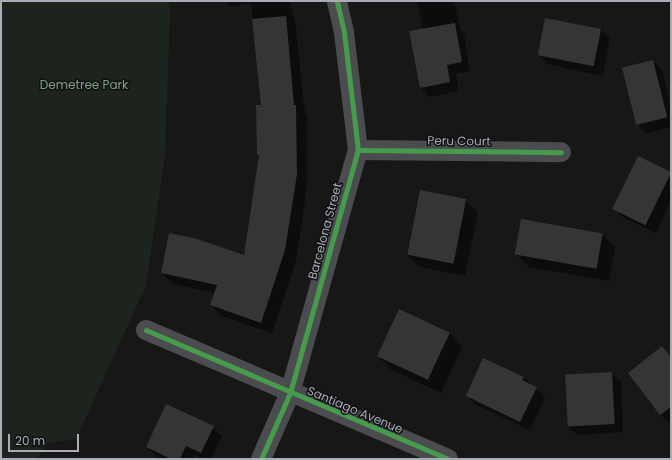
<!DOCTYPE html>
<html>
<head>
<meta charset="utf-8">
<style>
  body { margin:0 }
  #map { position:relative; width:672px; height:460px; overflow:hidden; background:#171717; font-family:Poppins,sans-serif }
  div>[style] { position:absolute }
  .green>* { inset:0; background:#1d241e }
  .shadow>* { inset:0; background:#0007 }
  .building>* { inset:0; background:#353536; transform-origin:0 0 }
  .minor>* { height:20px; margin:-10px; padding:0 10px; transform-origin:10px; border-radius:10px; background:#4b4c50 }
  .cycleway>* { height:5px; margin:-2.5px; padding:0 2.5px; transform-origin:2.5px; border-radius:2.5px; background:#469c4c }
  span { translate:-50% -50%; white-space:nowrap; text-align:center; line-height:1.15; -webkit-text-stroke:3px #111113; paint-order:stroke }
  .park-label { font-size:12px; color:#7fa381 }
  .street-label { font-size:12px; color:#a8adb8 }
  .frame { position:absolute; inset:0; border:2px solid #a8adb8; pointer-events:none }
  .scale { position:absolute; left:8px; top:434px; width:71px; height:18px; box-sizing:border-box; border:2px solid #a8adb8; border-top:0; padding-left:5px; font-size:12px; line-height:14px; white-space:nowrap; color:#a8adb8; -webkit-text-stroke:3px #111113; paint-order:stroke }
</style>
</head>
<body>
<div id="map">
  <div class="green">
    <div style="clip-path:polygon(1px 1px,168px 1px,170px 11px,165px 155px,146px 285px,76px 439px,48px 443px,37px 459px,1px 459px)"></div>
  </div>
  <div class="shadow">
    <div style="clip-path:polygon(225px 1px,290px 1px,296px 27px,305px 114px,307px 116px,307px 186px,296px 261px,272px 333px,222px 316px,211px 305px,215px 293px,173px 284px,162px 273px,245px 256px,260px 158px,258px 155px,262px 106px,251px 3px,231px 7px)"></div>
    <div style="clip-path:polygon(417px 1px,454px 1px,460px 29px,464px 33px,470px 71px,456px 74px,459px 91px,430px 97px,421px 88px,423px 30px)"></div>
    <div style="clip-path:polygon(546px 19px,601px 30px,610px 39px,603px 76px,547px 64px,538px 55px)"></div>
    <div style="clip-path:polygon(653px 61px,662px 70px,671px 108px,671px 127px,646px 133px,637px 124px,623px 69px)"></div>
    <div style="clip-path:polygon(670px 172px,671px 200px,656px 233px,624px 218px,615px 209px)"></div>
    <div style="clip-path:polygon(465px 200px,478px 213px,465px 276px,420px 267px,407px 255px)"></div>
    <div style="clip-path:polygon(602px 234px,615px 247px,609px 281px,529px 267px,516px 254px)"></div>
    <div style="clip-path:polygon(450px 334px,462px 347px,441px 393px,390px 369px,378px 356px)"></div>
    <div style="clip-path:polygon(662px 348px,671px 356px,671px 425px,661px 415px,629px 373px)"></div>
    <div style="clip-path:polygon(612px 373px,621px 382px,623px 432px,577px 435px,568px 426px)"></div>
    <div style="clip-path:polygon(523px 377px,545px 397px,530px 430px,476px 405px,467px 396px)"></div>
    <div style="clip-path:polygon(213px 427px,222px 436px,211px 459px,204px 459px,195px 455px,193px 459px,162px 459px,156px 456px,147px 447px)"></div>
  </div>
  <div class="building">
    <div style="clip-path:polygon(286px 16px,294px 105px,296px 105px,297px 174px,285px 250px,261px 323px,210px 305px,217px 285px,161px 273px,169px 233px,197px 239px,244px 255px,259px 155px,257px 155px,256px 105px,261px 105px,252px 19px)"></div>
    <div style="left:545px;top:18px;width:57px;height:38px;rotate:11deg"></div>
    <div style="clip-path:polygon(455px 23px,462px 62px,447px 65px,450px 82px,420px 88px,409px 31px)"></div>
    <div style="left:653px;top:60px;width:59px;height:32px;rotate:76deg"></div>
    <div style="left:638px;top:156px;width:37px;height:59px;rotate:26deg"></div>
    <div style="left:420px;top:190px;width:47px;height:66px;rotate:11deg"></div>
    <div style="left:521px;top:219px;width:83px;height:36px;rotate:10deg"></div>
    <div style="left:399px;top:309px;width:56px;height:52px;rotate:25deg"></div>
    <div style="clip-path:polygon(662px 346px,671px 357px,671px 407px,660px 415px,628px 373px)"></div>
    <div style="clip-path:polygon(483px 358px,524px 377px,522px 380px,537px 387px,520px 422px,466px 396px)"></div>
    <div style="left:612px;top:372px;width:52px;height:47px;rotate:87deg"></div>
    <div style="clip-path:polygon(166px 404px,214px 426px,201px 453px,186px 446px,180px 459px,171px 459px,146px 447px)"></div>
  </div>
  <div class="minor">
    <div style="left:358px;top:150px;width:203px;rotate:0.6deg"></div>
    <div style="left:146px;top:330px;width:328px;rotate:23.1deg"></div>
    <div style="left:261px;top:459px;width:72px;rotate:-66.3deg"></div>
    <div style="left:290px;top:393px;width:252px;rotate:-74.4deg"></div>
    <div style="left:358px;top:150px;width:119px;rotate:-96.8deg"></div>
    <div style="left:344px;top:32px;width:32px;rotate:-103deg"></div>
  </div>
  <div class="cycleway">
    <div style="left:358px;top:150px;width:203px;rotate:0.6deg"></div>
    <div style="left:146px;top:330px;width:328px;rotate:23.1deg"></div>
    <div style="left:261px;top:459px;width:72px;rotate:-66.3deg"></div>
    <div style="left:290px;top:393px;width:252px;rotate:-74.4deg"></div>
    <div style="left:358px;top:150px;width:119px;rotate:-96.8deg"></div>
    <div style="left:344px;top:32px;width:32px;rotate:-103deg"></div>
  </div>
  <div class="park-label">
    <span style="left:84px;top:85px">Demetree Park</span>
  </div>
  <div class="street-label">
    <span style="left:459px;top:141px;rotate:1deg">Peru Court</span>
    <span style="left:325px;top:231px;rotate:-75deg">Barcelona Street</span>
    <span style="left:355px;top:410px;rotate:23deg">Santiago Avenue</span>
  </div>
  <div class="frame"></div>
  <div class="scale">20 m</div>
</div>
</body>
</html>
